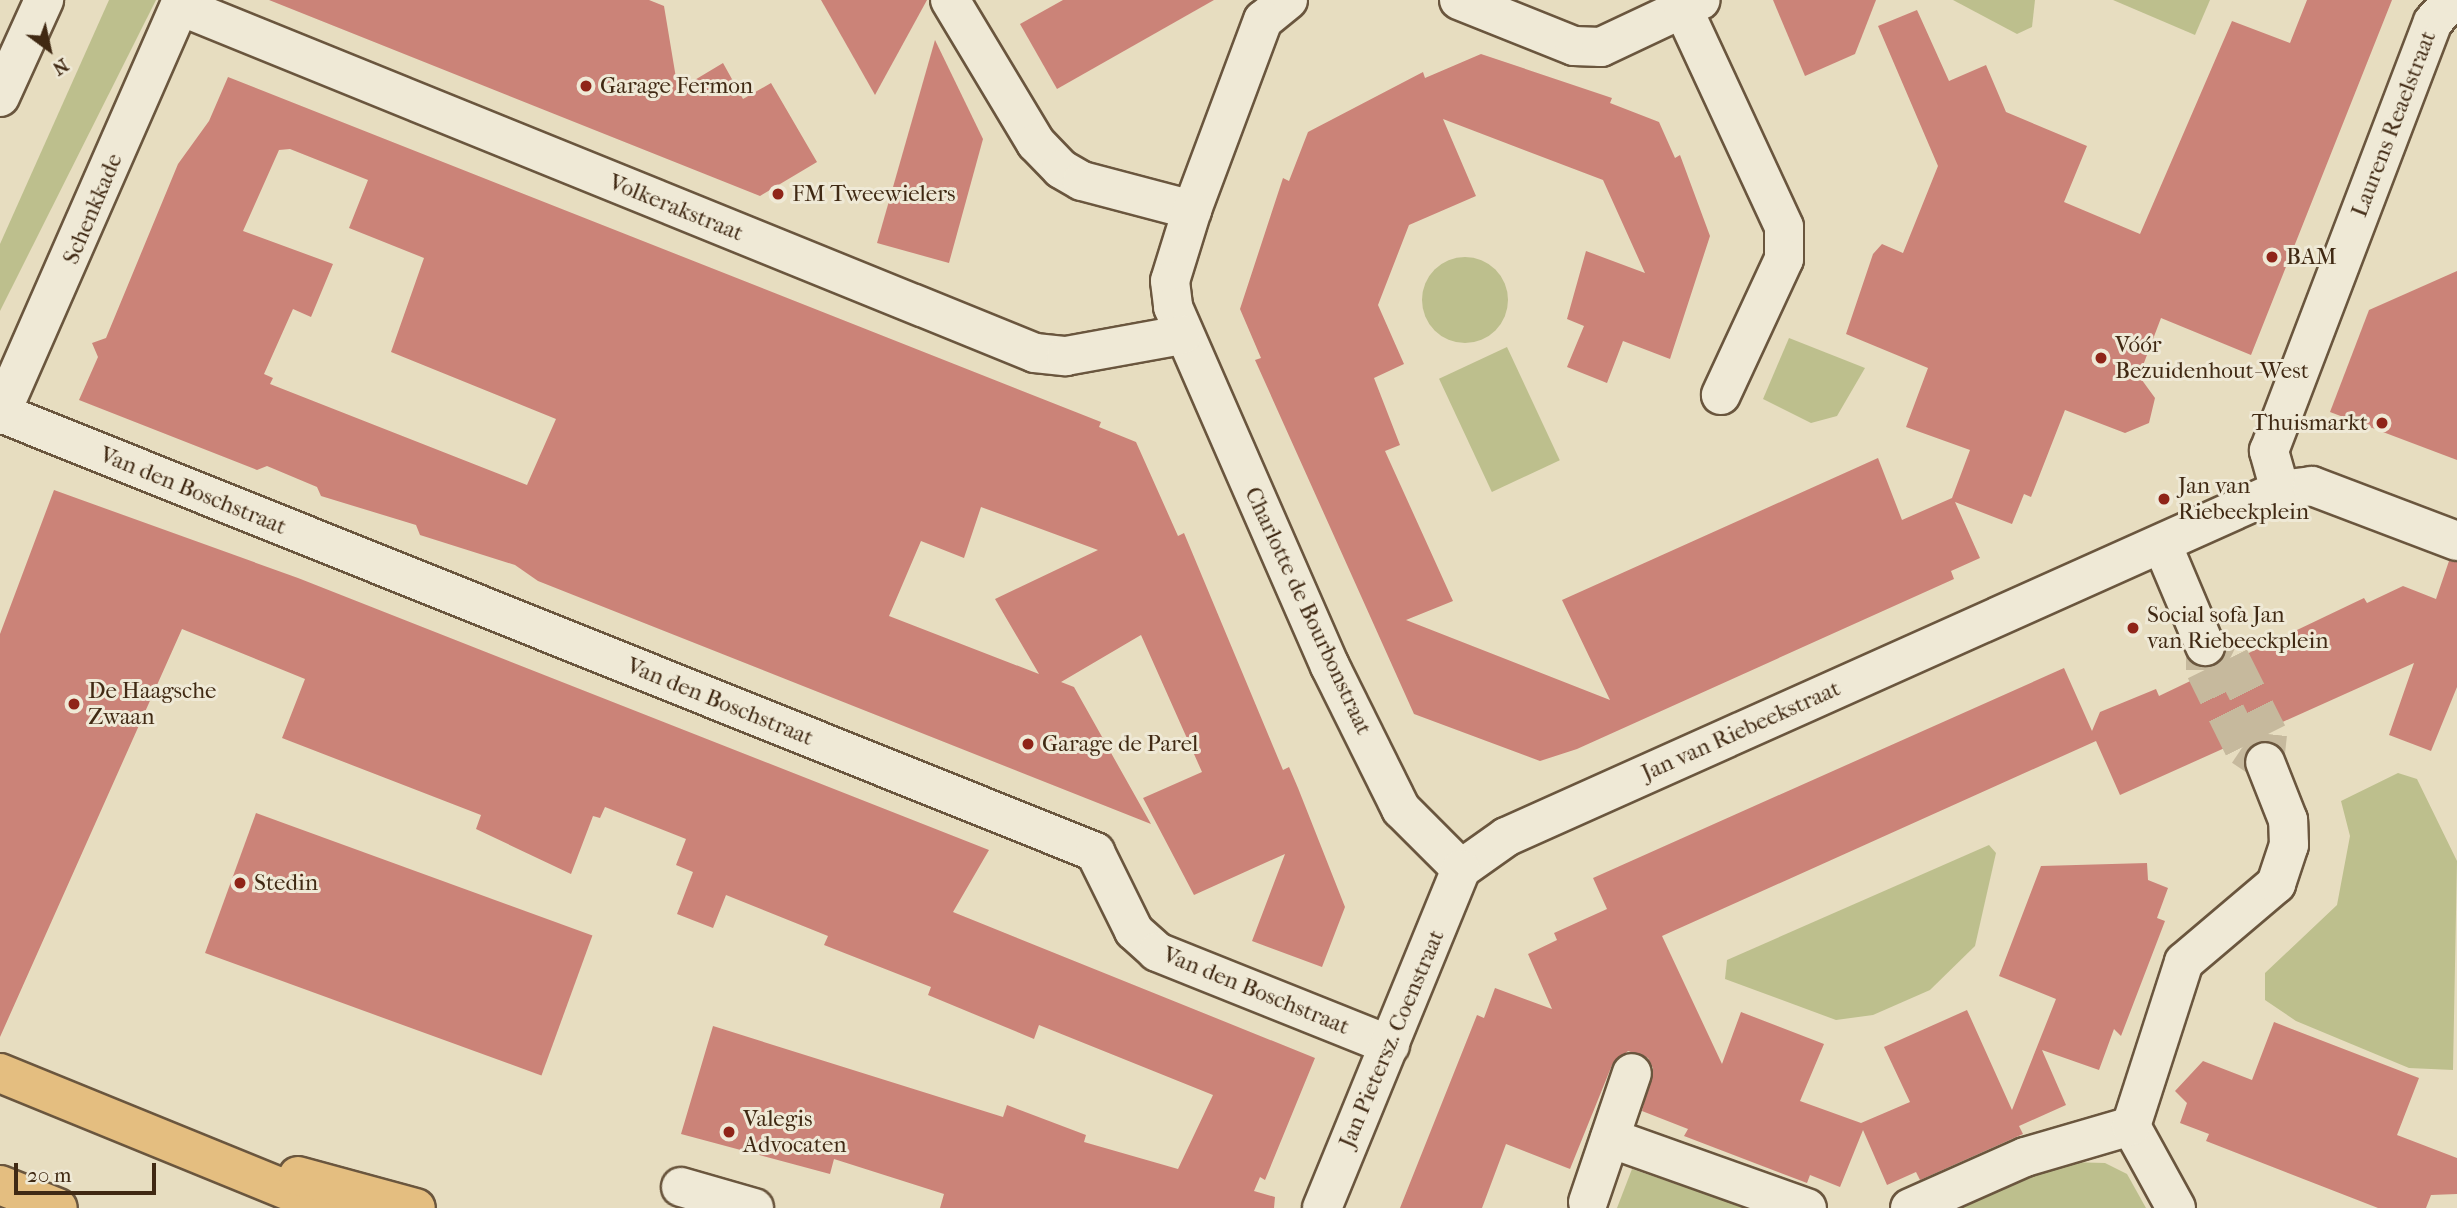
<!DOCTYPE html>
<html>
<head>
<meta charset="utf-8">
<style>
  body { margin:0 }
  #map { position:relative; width:2457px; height:1208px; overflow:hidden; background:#e7ddc0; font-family:"IM FELL French Canon",serif }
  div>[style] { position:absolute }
  .green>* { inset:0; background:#bdbf8d; transform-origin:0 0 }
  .round { border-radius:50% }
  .building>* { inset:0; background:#cb8378; transform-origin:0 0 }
  .street-tunnel>* { height:38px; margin-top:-19px; transform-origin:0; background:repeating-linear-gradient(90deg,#c6b99d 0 38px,transparent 0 57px) }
  .roads { filter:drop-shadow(2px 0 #6a563e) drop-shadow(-2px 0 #6a563e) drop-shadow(0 2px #6a563e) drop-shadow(0 -2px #6a563e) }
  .street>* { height:38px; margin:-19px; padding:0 19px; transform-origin:19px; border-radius:19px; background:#efe9d6 }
  .secondary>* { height:38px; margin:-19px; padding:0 19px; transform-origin:19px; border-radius:19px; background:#efe9d6 }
  .primary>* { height:38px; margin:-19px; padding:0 19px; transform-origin:19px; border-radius:19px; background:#e4be80 }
  .dots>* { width:19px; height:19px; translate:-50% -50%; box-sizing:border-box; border:4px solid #efe9d6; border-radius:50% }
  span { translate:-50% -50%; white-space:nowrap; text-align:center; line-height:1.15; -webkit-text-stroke:6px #efe9d6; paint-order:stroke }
  .poi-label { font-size:23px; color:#402913 }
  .left { translate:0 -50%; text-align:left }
  .right { translate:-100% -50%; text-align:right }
  .street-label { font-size:23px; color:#402913 }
  .north { position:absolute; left:14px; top:14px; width:70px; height:70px; -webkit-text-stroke:5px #efe9d6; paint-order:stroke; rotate:147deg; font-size:19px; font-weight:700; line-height:28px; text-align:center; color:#402913 }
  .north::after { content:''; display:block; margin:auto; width:24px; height:32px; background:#402913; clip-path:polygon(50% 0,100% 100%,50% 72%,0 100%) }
  .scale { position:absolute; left:14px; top:1163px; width:142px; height:32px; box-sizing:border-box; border:4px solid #402913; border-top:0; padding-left:9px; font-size:21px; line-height:24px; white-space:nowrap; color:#402913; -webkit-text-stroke:5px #efe9d6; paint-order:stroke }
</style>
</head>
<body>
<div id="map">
  <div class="green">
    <div style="clip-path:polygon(109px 0,156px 0,0 311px,0 244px)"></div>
    <div style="clip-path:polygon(1953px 0,2035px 0,2032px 27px,2017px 34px)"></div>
    <div style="clip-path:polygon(2113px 0,2210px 0,2195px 35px)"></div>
    <div class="round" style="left:1422px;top:257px;width:86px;height:86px"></div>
    <div style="clip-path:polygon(1789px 338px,1865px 368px,1837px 416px,1811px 423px,1763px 399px)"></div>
    <div style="left:1507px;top:347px;width:125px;height:75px;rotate:65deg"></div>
    <div style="clip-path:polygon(2398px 773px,2417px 779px,2457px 861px,2453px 1070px,2409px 1068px,2296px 1021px,2265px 1000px,2265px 973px,2337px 905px,2350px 836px,2341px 801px)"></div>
    <div style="clip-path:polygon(1989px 845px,1996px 853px,1975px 946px,1930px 990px,1873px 1015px,1836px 1020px,1725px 979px,1727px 960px)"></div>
    <div style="clip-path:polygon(2069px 1162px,2105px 1163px,2127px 1174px,2146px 1208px,1961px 1208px,2008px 1182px)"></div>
    <div style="clip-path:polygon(1632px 1169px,1746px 1208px,1617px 1208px)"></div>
  </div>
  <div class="building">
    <div style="clip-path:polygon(269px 0,649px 0,664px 6px,678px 90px,723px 63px,743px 99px,771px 83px,817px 162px,760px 196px)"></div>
    <div style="clip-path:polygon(821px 0,927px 0,875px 95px)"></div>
    <div style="clip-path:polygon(1063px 0,1214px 0,1057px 89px,1020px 24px)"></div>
    <div style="clip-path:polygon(1773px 0,1876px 0,1855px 54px,1805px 76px)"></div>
    <div style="clip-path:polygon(2307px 0,2392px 0,2251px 355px,2161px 318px,2139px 376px,2155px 398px,2149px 423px,2125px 433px,2065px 410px,2031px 497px,2024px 494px,2012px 524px,1955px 502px,1980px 558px,1951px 571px,1954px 579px,1577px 749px,1540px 761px,1414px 714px,1255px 360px,1261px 358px,1240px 309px,1283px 178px,1289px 181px,1308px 132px,1423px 72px,1425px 78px,1481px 54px,1612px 98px,1610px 103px,1659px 122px,1675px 158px,1680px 155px,1710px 236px,1670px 359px,1623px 341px,1607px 383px,1567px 367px,1584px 326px,1567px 319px,1586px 251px,1645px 273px,1603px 180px,1443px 119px,1476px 196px,1409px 225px,1378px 305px,1404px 364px,1374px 378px,1400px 445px,1385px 451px,1453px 601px,1406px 620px,1610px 700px,1562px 600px,1878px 458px,1902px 520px,1952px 498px,1970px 450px,1906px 427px,1928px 368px,1846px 334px,1873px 254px,1882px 244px,1903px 253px,1938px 166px,1878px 26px,1917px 10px,1949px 81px,1986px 65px,2006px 112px,2087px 146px,2064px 202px,2140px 234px,2232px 21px,2290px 43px)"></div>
    <div style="clip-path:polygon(935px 40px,983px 139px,949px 263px,877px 243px)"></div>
    <div style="clip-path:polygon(evenodd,228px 77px,1101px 422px,1099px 427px,1136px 442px,1178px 536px,1184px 533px,1283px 770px,1289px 767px,1298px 788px,1345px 907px,1322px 967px,1252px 941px,1285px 854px,1194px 895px,1143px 798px,1202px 772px,1141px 635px,1061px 682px,1074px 687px,1151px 824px,538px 581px,515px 565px,420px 535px,416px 525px,321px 496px,317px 487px,267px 466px,257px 470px,79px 400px,98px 357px,92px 343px,106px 338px,178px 164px,209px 121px,228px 77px,290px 149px,368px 180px,349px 228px,424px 258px,391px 352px,556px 419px,527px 485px,270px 384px,273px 378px,264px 374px,293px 309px,311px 317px,333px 264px,243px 231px,279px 150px,290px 149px,228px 77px,981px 507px,1098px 550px,995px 599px,1039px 674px,889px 616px,921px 541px,964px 558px,981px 507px)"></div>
    <div style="clip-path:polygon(2457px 271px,2457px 460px,2330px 412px,2369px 310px)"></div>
    <div style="clip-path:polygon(54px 490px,298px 578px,989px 850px,953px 912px,1315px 1058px,1265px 1180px,1260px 1177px,1254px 1191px,1275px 1197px,1274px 1208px,940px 1208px,944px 1194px,834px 1159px,830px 1174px,681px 1134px,713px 1026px,1003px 1117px,1007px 1105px,1086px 1135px,1084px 1142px,1178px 1169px,1213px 1095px,1039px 1025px,1034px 1039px,928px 995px,931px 987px,824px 945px,828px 936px,726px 895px,713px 928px,677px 914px,693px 872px,676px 865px,686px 839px,605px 807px,600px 818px,593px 816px,571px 874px,476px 829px,481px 815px,282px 738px,305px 679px,182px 629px,0 1037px,0 634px)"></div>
    <div style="clip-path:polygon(2449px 561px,2457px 562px,2457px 687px,2431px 751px,2389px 735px,2414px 663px,2120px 795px,2096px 741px,1662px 936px,1722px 1064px,1741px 1012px,1824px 1044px,1800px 1101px,1861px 1123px,1910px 1102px,1884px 1047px,1967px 1010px,2012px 1110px,2056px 999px,1999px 976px,2041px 866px,2147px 863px,2148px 880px,2168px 888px,2157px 918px,2165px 921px,2121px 1036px,2114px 1029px,2099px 1070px,2042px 1050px,2066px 1105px,2019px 1126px,2023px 1134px,1920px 1180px,1916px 1172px,1887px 1185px,1863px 1130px,1840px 1187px,1810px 1175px,1807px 1183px,1684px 1136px,1688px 1129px,1642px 1111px,1653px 1068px,1648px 1058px,1628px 1051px,1612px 1065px,1570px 1169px,1506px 1144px,1482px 1208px,1400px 1208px,1477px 1015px,1484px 1018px,1495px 988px,1552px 1009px,1528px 954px,1557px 940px,1554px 933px,1607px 909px,1593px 878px,2064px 668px,2092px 731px,2100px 712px,2156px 689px,2159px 696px,2364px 598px,2367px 603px,2403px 586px,2436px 599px)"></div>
    <div style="left:256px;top:813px;width:358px;height:149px;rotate:20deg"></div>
    <div style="clip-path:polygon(2274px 1022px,2419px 1078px,2397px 1135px,2457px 1158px,2457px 1194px,2431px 1195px,2426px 1208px,2378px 1208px,2206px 1141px,2209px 1134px,2180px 1123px,2187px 1103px,2175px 1091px,2203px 1061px,2252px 1080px)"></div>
  </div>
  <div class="street-tunnel">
    <div style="left:2205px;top:646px;width:28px;rotate:26deg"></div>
    <div style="left:2230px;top:658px;width:85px;rotate:63.4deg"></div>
    <div style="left:2268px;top:734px;width:28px;rotate:96deg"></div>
    <div style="left:2265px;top:762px;width:27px;rotate:-146deg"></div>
    <div style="left:2243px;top:747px;width:86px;rotate:-116.3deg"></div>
    <div style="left:2205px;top:670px;width:24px;rotate:-90deg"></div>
  </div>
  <div class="roads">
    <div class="street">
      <div style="left:950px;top:0;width:167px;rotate:59deg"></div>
      <div style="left:1036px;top:143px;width:36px;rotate:46deg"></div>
      <div style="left:1061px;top:169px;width:24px;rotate:30deg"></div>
      <div style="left:1082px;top:181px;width:114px;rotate:14.8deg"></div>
      <div style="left:1288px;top:0;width:32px;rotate:141deg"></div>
      <div style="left:1263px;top:20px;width:203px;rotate:110.5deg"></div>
      <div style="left:1192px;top:210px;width:74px;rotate:107.2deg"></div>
      <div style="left:1170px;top:281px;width:26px;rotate:83deg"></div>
      <div style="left:1173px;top:307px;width:392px;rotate:66.4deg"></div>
      <div style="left:1330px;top:666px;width:160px;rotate:63.6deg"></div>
      <div style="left:1401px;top:809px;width:85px;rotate:45deg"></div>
      <div style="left:1459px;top:0;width:124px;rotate:21.8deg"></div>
      <div style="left:1574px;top:46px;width:27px;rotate:2deg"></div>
      <div style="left:1601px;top:47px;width:110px;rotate:-25.2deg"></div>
      <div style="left:180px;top:6px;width:923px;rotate:22.09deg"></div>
      <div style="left:1035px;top:353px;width:31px;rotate:6deg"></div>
      <div style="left:1066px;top:356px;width:118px;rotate:-10.3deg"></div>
      <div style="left:1683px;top:9px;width:240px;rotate:65.1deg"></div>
      <div style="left:1784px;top:227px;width:32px;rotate:90deg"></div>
      <div style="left:1784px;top:259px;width:150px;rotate:114.9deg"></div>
      <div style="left:1px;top:413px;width:1179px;rotate:21.86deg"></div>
      <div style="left:1095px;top:852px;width:88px;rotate:63.7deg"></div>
      <div style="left:1134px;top:931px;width:31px;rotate:42deg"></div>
      <div style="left:1157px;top:952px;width:251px;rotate:21.8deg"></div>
      <div style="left:0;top:415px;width:453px;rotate:-66.3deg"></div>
      <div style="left:2280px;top:490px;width:41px;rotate:-105.8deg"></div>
      <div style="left:2269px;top:451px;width:459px;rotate:-69.1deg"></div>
      <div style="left:2433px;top:22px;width:29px;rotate:-49deg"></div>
      <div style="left:2162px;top:544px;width:111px;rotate:67.1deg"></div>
      <div style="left:1461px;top:869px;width:55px;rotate:-35.4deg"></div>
      <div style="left:1506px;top:837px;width:848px;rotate:-24.15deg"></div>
      <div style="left:2280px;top:490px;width:32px;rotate:-7deg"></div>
      <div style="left:2312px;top:486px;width:155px;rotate:20.8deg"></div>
      <div style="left:1610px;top:1138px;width:209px;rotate:19.6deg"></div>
      <div style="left:681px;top:1187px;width:76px;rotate:16deg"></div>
      <div style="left:1588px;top:1202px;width:136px;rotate:-71.2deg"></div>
      <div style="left:1322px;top:1208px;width:366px;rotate:-67.7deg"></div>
      <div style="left:1910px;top:1208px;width:126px;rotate:-23.9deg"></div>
      <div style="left:2025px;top:1157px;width:110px;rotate:-16.3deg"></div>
      <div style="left:2176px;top:1208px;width:94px;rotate:-118.8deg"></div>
      <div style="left:2131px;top:1126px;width:172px;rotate:-72.1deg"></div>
      <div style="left:2184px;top:962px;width:121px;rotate:-40.3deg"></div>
      <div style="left:2276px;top:884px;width:41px;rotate:-71.6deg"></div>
      <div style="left:2289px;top:845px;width:25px;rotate:-92deg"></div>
      <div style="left:2288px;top:820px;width:62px;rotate:-111.6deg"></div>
    </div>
    <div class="secondary">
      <div style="left:0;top:97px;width:107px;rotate:-65.6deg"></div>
    </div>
    <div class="primary">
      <div style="left:0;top:1073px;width:357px;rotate:22.2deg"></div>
      <div style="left:298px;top:1176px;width:122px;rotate:15.2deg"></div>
      <div style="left:0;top:1185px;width:62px;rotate:21.6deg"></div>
    </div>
  </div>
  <div class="dots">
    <div style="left:586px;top:86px;background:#8f2418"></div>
    <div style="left:778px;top:194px;background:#8f2418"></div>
    <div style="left:2272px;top:257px;background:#8f2418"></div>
    <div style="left:2101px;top:358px;background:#8f2418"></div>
    <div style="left:2382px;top:423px;background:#8f2418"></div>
    <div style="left:2164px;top:499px;background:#8f2418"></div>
    <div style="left:2133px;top:628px;background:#8f2418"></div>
    <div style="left:74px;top:704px;background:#8f2418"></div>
    <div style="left:1028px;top:744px;background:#8f2418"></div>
    <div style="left:240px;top:883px;background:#8f2418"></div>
    <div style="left:729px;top:1132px;background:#8f2418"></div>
  </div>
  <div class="poi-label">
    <span class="left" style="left:600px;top:86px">Garage Fermon</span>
    <span class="left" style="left:792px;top:194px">FM Tweewielers</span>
    <span class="left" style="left:2286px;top:257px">BAM</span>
    <span class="left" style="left:2115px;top:358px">Vóór<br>Bezuidenhout-West</span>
    <span class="right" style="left:2368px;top:423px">Thuismarkt</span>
    <span class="left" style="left:2178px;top:499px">Jan van<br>Riebeekplein</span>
    <span class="left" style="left:2147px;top:628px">Social sofa Jan<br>van Riebeeckplein</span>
    <span class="left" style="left:88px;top:704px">De Haagsche<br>Zwaan</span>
    <span class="left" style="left:1042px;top:744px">Garage de Parel</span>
    <span class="left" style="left:254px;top:883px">Stedin</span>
    <span class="left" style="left:743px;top:1132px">Valegis<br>Advocaten</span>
  </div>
  <div class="street-label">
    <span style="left:2394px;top:124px;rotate:-69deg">Laurens Reaelstraat</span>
    <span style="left:676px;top:208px;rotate:22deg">Volkerakstraat</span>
    <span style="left:93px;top:209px;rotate:-67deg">Schenkkade</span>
    <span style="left:193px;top:491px;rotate:22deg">Van den Boschstraat</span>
    <span style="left:1308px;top:611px;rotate:65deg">Charlotte de Bourbonstraat</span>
    <span style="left:720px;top:702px;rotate:22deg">Van den Boschstraat</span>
    <span style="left:1741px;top:731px;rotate:-24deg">Jan van Riebeekstraat</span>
    <span style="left:1256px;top:991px;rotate:22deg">Van den Boschstraat</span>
    <span style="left:1392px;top:1039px;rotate:-67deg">Jan Pietersz. Coenstraat</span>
  </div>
  <div class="north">N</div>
  <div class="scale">20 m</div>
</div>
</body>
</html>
